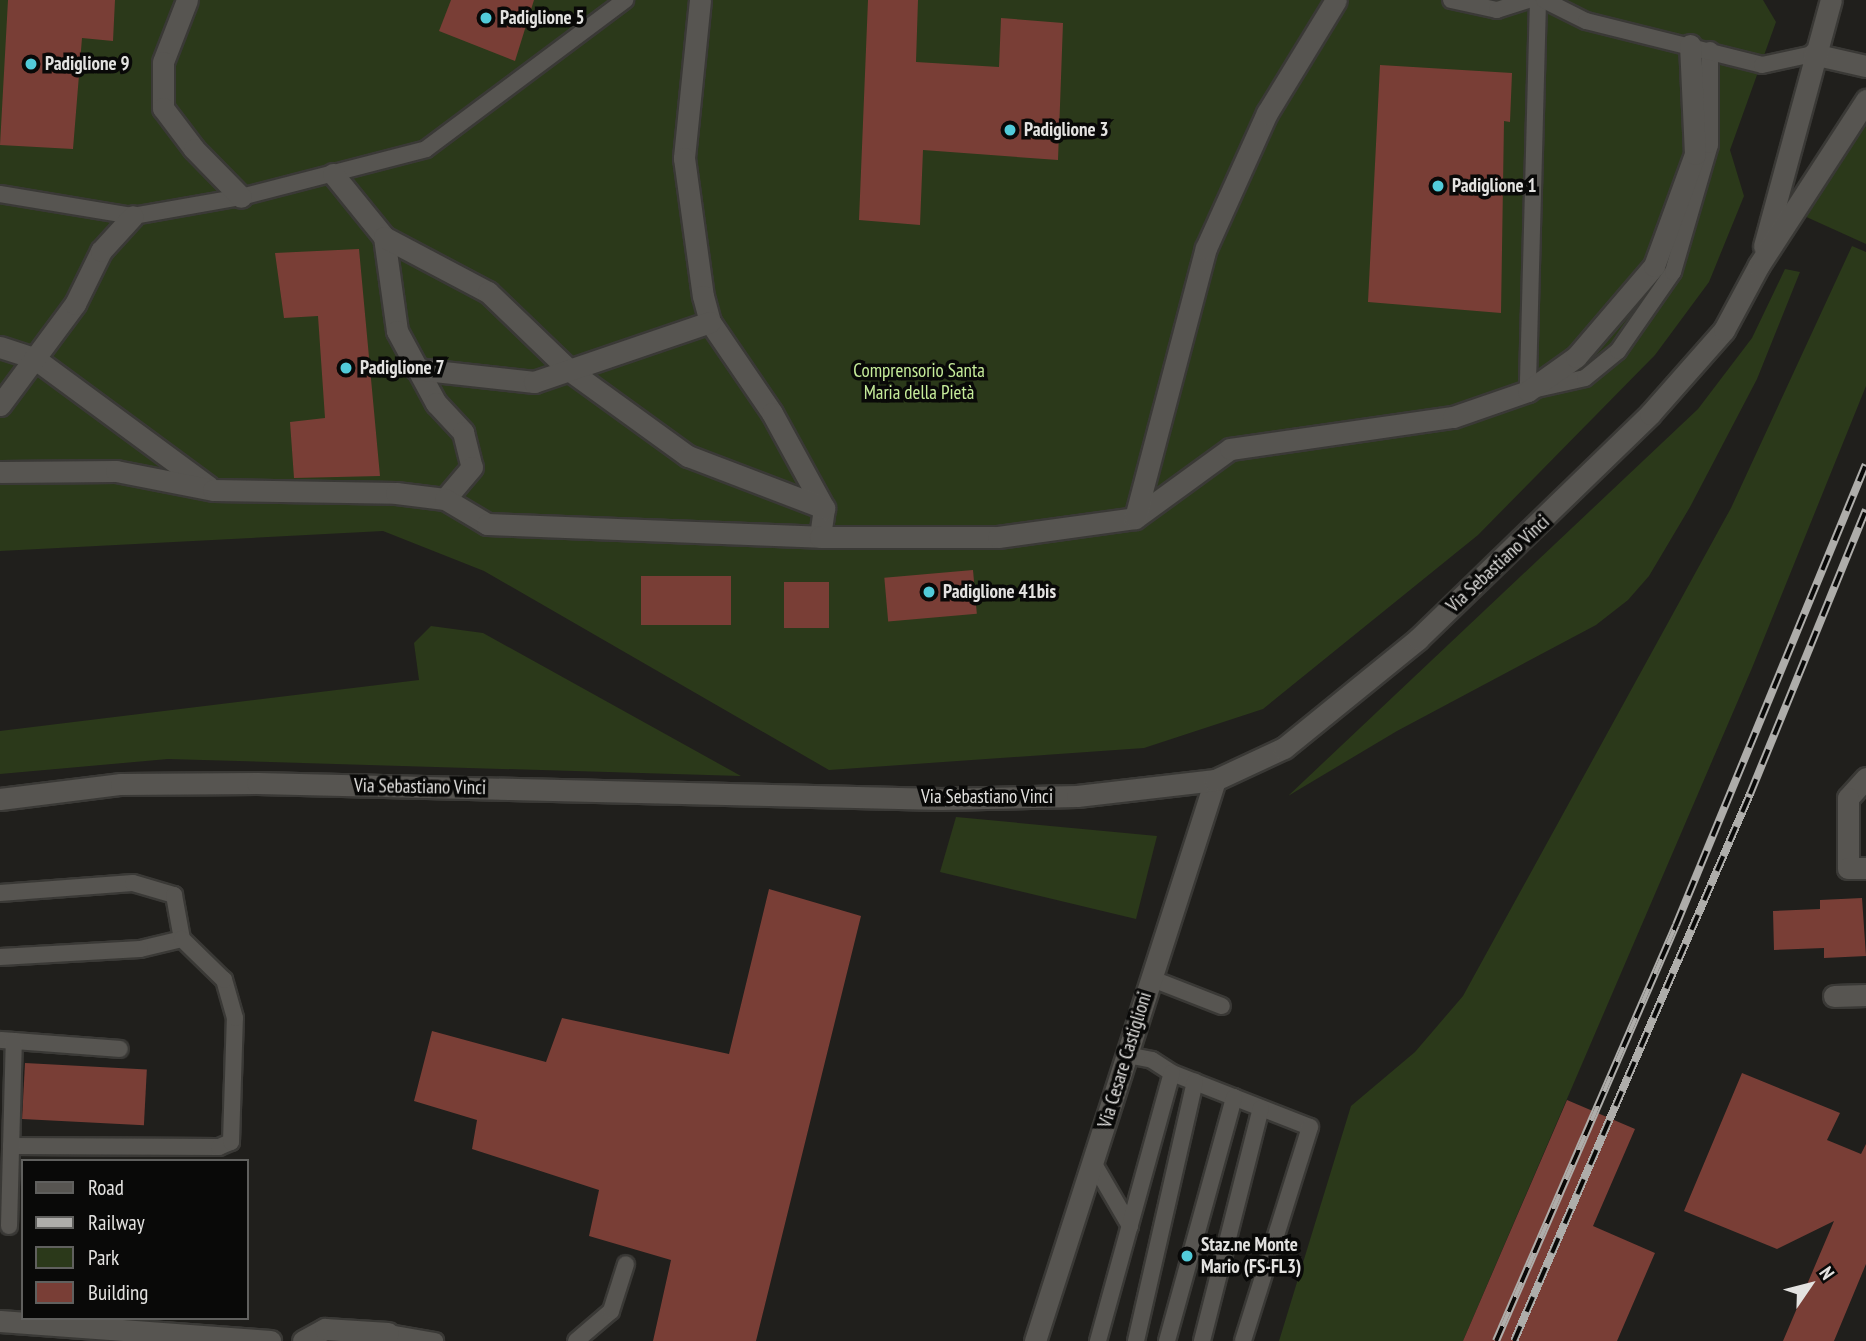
<!DOCTYPE html>
<html>
<head>
<meta charset="utf-8">
<style>
  body { margin:0 }
  #map { position:relative; width:1866px; height:1341px; overflow:hidden; background:#201f1c; font-family:"PT Sans Narrow",sans-serif }
  div>[style] { position:absolute }
  .green>* { inset:0; background:#2b391a }
  .building>* { inset:0; background:#793e36; transform-origin:0 0 }
  .roads { filter:drop-shadow(2px 0 #3a3936) drop-shadow(-2px 0 #3a3936) drop-shadow(0 2px #3a3936) drop-shadow(0 -2px #3a3936) }
  .service>* { height:16px; margin:-8px; padding:0 8px; transform-origin:8px; border-radius:8px; background:#575551 }
  .pedestrian>* { height:21px; margin:-10.5px; padding:0 10.5px; transform-origin:10.5px; border-radius:10.5px; background:#575551 }
  .minor>* { height:21px; margin:-10.5px; padding:0 10.5px; transform-origin:10.5px; border-radius:10.5px; background:#575551 }
  .tertiary>* { height:21px; margin:-10.5px; padding:0 10.5px; transform-origin:10.5px; border-radius:10.5px; background:#575551 }
  .rail>* { height:8px; margin-top:-4px; transform-origin:0; background:repeating-linear-gradient(90deg,#090908 0 16px,#aeadaa 0 32px); box-sizing:border-box; border-block:2px solid #aeadaa }
  .dots>* { width:19px; height:19px; translate:-50% -50%; box-sizing:border-box; border:4px solid #090908; border-radius:50% }
  span { translate:-50% -50%; white-space:nowrap; text-align:center; line-height:1.15; -webkit-text-stroke:7px #090908; paint-order:stroke }
  .poi-label { font-size:19px; color:#e3e2e0; font-weight:700 }
  .left { translate:0 -50%; text-align:left }
  .park-label { font-size:19px; color:#c6ec9a }
  .street-label { font-size:19px; color:#e3e2e0 }
  .legend { position:absolute; left:21px; top:1159px; width:228px; height:161px; box-sizing:border-box; background:#090908; border:2px solid #60605e; margin:0; padding:9px 12px; list-style:none; font-size:21px; color:#e3e2e0 }
  .legend li { display:flex; align-items:center; gap:14px; height:35px }
  .legend b { width:35px; border:2px solid #60605e }
  .north { position:absolute; left:1775px; top:1250px; width:70px; height:70px; -webkit-text-stroke:5px #090908; paint-order:stroke; rotate:55deg; font-size:19px; font-weight:700; line-height:28px; text-align:center; color:#e3e2e0 }
  .north::after { content:''; display:block; margin:auto; width:24px; height:32px; background:#e3e2e0; clip-path:polygon(50% 0,100% 100%,50% 72%,0 100%) }
</style>
</head>
<body>
<div id="map">
  <div class="green">
    <div style="clip-path:polygon(0 0,1763px 0,1776px 22px,1730px 150px,1744px 196px,1709px 282px,1655px 355px,1478px 535px,1263px 709px,1144px 748px,829px 770px,484px 571px,383px 531px,0 551px)"></div>
    <div style="clip-path:polygon(1866px 119px,1866px 244px,1802px 215px)"></div>
    <div style="clip-path:polygon(1852px 246px,1866px 252px,1866px 386px,1752px 668px,1463px 1341px,1279px 1341px,1351px 1106px,1415px 1052px,1463px 996px,1731px 508px)"></div>
    <div style="clip-path:polygon(1785px 269px,1800px 272px,1757px 379px,1690px 507px,1649px 576px,1628px 600px,1596px 625px,1397px 731px,1288px 796px,1698px 409px,1752px 338px)"></div>
    <div style="clip-path:polygon(431px 626px,483px 633px,741px 776px,168px 759px,0 774px,0 731px,419px 680px,414px 643px)"></div>
    <div style="clip-path:polygon(956px 817px,1157px 836px,1136px 919px,940px 872px)"></div>
  </div>
  <div class="building">
    <div style="clip-path:polygon(8px 0,115px 0,113px 41px,82px 38px,73px 149px,0 145px)"></div>
    <div style="clip-path:polygon(451px 0,534px 0,515px 61px,439px 31px)"></div>
    <div style="clip-path:polygon(868px 0,918px 0,916px 62px,999px 67px,1001px 18px,1063px 23px,1058px 160px,923px 150px,920px 225px,859px 220px)"></div>
    <div style="clip-path:polygon(1380px 65px,1512px 73px,1510px 122px,1504px 121px,1501px 313px,1368px 302px)"></div>
    <div style="clip-path:polygon(359px 249px,380px 476px,294px 478px,290px 422px,325px 418px,318px 316px,284px 318px,275px 253px)"></div>
    <div style="left:973px;top:570px;width:44px;height:89px;rotate:85deg"></div>
    <div style="left:641px;top:576px;width:90px;height:49px"></div>
    <div style="left:784px;top:582px;width:45px;height:46px"></div>
    <div style="clip-path:polygon(769px 889px,861px 916px,756px 1341px,653px 1341px,671px 1260px,589px 1236px,599px 1190px,472px 1149px,477px 1120px,414px 1101px,432px 1031px,546px 1062px,562px 1018px,729px 1054px)"></div>
    <div style="clip-path:polygon(1862px 898px,1866px 956px,1824px 958px,1824px 948px,1774px 950px,1773px 911px,1820px 909px,1820px 900px)"></div>
    <div style="left:25px;top:1063px;width:122px;height:56px;rotate:3deg"></div>
    <div style="clip-path:polygon(1742px 1073px,1840px 1113px,1827px 1140px,1861px 1154px,1866px 1144px,1866px 1264px,1834px 1341px,1783px 1341px,1834px 1221px,1777px 1249px,1684px 1211px)"></div>
    <div style="clip-path:polygon(1567px 1100px,1635px 1129px,1593px 1226px,1655px 1253px,1617px 1341px,1463px 1341px)"></div>
  </div>
  <div class="roads">
    <div class="service">
      <div style="left:1451px;top:0;width:47px;rotate:12.3deg"></div>
      <div style="left:1497px;top:10px;width:33px;rotate:-18deg"></div>
      <div style="left:1538px;top:0;width:391px;rotate:91.5deg"></div>
      <div style="left:1528px;top:391px;width:58px;rotate:-12.8deg"></div>
      <div style="left:1585px;top:378px;width:43px;rotate:-39.3deg"></div>
      <div style="left:1618px;top:351px;width:96px;rotate:-55.2deg"></div>
      <div style="left:1673px;top:272px;width:132px;rotate:-73.8deg"></div>
      <div style="left:1710px;top:145px;width:95px;rotate:-90deg"></div>
      <div style="left:1544px;top:0;width:47px;rotate:26.6deg"></div>
      <div style="left:1586px;top:21px;width:181px;rotate:14deg"></div>
      <div style="left:1762px;top:65px;width:52px;rotate:-12.2deg"></div>
      <div style="left:0;top:194px;width:135px;rotate:9.4deg"></div>
      <div style="left:133px;top:216px;width:110px;rotate:-10deg"></div>
      <div style="left:241px;top:197px;width:191px;rotate:-14.5deg"></div>
      <div style="left:426px;top:149px;width:249px;rotate:-36.8deg"></div>
      <div style="left:0;top:893px;width:133px;rotate:-4.3deg"></div>
      <div style="left:133px;top:883px;width:43px;rotate:16.3deg"></div>
      <div style="left:174px;top:895px;width:45px;rotate:79.7deg"></div>
      <div style="left:182px;top:939px;width:43px;rotate:166.6deg"></div>
      <div style="left:140px;top:949px;width:140px;rotate:176.7deg"></div>
      <div style="left:1150px;top:978px;width:77px;rotate:21.3deg"></div>
      <div style="left:0;top:1040px;width:120px;rotate:4.3deg"></div>
      <div style="left:1127px;top:1055px;width:25px;rotate:11deg"></div>
      <div style="left:1152px;top:1060px;width:24px;rotate:33deg"></div>
      <div style="left:1172px;top:1073px;width:148px;rotate:21.4deg"></div>
      <div style="left:1310px;top:1127px;width:224px;rotate:107.4deg"></div>
      <div style="left:11px;top:1146px;width:208px;rotate:0.3deg"></div>
      <div style="left:219px;top:1147px;width:13px;rotate:-23deg"></div>
      <div style="left:231px;top:1142px;width:124px;rotate:-88.2deg"></div>
      <div style="left:235px;top:1018px;width:40px;rotate:-106deg"></div>
      <div style="left:224px;top:980px;width:59px;rotate:-135.7deg"></div>
      <div style="left:1094px;top:1164px;width:72px;rotate:59.9deg"></div>
      <div style="left:9px;top:1226px;width:185px;rotate:-88.5deg"></div>
      <div style="left:388px;top:1333px;width:48px;rotate:9.7deg"></div>
      <div style="left:576px;top:1341px;width:46px;rotate:-40.6deg"></div>
      <div style="left:611px;top:1311px;width:49px;rotate:-72.3deg"></div>
      <div style="left:1098px;top:1341px;width:278px;rotate:-74.6deg"></div>
      <div style="left:1136px;top:1341px;width:266px;rotate:-77.2deg"></div>
      <div style="left:1167px;top:1341px;width:253px;rotate:-74.6deg"></div>
      <div style="left:1202px;top:1341px;width:240px;rotate:-75.8deg"></div>
    </div>
    <div class="pedestrian">
      <div style="left:187px;top:0;width:66px;rotate:111.2deg"></div>
      <div style="left:163px;top:62px;width:46px;rotate:90deg"></div>
      <div style="left:163px;top:108px;width:51px;rotate:52.9deg"></div>
      <div style="left:194px;top:149px;width:67px;rotate:45.6deg"></div>
      <div style="left:700px;top:0;width:159px;rotate:95.8deg"></div>
      <div style="left:684px;top:158px;width:139px;rotate:82.2deg"></div>
      <div style="left:703px;top:296px;width:27px;rotate:75deg"></div>
      <div style="left:710px;top:322px;width:110px;rotate:55.7deg"></div>
      <div style="left:772px;top:413px;width:108px;rotate:61.3deg"></div>
      <div style="left:824px;top:508px;width:29px;rotate:98deg"></div>
      <div style="left:333px;top:174px;width:81px;rotate:51deg"></div>
      <div style="left:384px;top:237px;width:95px;rotate:82.1deg"></div>
      <div style="left:397px;top:331px;width:82px;rotate:61.6deg"></div>
      <div style="left:436px;top:403px;width:40px;rotate:47deg"></div>
      <div style="left:463px;top:432px;width:36px;rotate:76deg"></div>
      <div style="left:472px;top:467px;width:42px;rotate:130.2deg"></div>
      <div style="left:384px;top:237px;width:118px;rotate:27.9deg"></div>
      <div style="left:488px;top:292px;width:112px;rotate:43.9deg"></div>
      <div style="left:569px;top:370px;width:147px;rotate:35.9deg"></div>
      <div style="left:688px;top:456px;width:146px;rotate:20.9deg"></div>
      <div style="left:0;top:347px;width:36px;rotate:18deg"></div>
      <div style="left:34px;top:358px;width:217px;rotate:36.4deg"></div>
      <div style="left:416px;top:369px;width:119px;rotate:6.3deg"></div>
      <div style="left:534px;top:382px;width:186px;rotate:-18.8deg"></div>
      <div style="left:0;top:405px;width:126px;rotate:-53.4deg"></div>
      <div style="left:75px;top:304px;width:59px;rotate:-63.9deg"></div>
      <div style="left:101px;top:251px;width:47px;rotate:-47.6deg"></div>
      <div style="left:0;top:472px;width:116px;rotate:-0.5deg"></div>
      <div style="left:116px;top:471px;width:99px;rotate:11.1deg"></div>
      <div style="left:213px;top:490px;width:183px;rotate:0.9deg"></div>
      <div style="left:396px;top:493px;width:49px;rotate:7deg"></div>
      <div style="left:445px;top:499px;width:49px;rotate:30.8deg"></div>
      <div style="left:487px;top:524px;width:333px;rotate:2.2deg"></div>
      <div style="left:820px;top:537px;width:178px"></div>
      <div style="left:998px;top:537px;width:138px;rotate:-7.9deg"></div>
      <div style="left:1135px;top:518px;width:117px;rotate:-36deg"></div>
      <div style="left:1230px;top:449px;width:225px;rotate:-8.2deg"></div>
      <div style="left:1453px;top:417px;width:79px;rotate:-19.1deg"></div>
      <div style="left:1528px;top:391px;width:59px;rotate:-35.3deg"></div>
      <div style="left:1576px;top:357px;width:120px;rotate:-49.4deg"></div>
      <div style="left:1654px;top:266px;width:119px;rotate:-69.9deg"></div>
      <div style="left:1695px;top:154px;width:109px;rotate:-92.6deg"></div>
      <div style="left:1135px;top:518px;width:279px;rotate:-75.3deg"></div>
      <div style="left:1206px;top:248px;width:148px;rotate:-65.7deg"></div>
      <div style="left:1267px;top:113px;width:132px;rotate:-58.6deg"></div>
    </div>
    <div class="minor">
      <div style="left:1813px;top:54px;width:54px;rotate:12.8deg"></div>
      <div style="left:1866px;top:778px;width:27px;rotate:132deg"></div>
      <div style="left:1848px;top:798px;width:70px;rotate:90deg"></div>
      <div style="left:1848px;top:868px;width:18px"></div>
      <div style="left:1834px;top:996px;width:32px;rotate:-2deg"></div>
      <div style="left:0;top:1321px;width:271px;rotate:4.2deg"></div>
      <div style="left:303px;top:1341px;width:25px;rotate:-29deg"></div>
      <div style="left:325px;top:1329px;width:63px;rotate:3.6deg"></div>
      <div style="left:1035px;top:1341px;width:589px;rotate:-72.21deg"></div>
    </div>
    <div class="tertiary">
      <div style="left:1764px;top:246px;width:255px;rotate:-74.8deg"></div>
      <div style="left:0;top:799px;width:122px;rotate:-7.1deg"></div>
      <div style="left:121px;top:784px;width:136px;rotate:-0.4deg"></div>
      <div style="left:257px;top:783px;width:684px;rotate:1.34deg"></div>
      <div style="left:941px;top:799px;width:136px;rotate:-1.3deg"></div>
      <div style="left:1077px;top:796px;width:139px;rotate:-6.6deg"></div>
      <div style="left:1215px;top:780px;width:76px;rotate:-24.9deg"></div>
      <div style="left:1284px;top:748px;width:173px;rotate:-39.1deg"></div>
      <div style="left:1418px;top:639px;width:323px;rotate:-44.1deg"></div>
      <div style="left:1650px;top:414px;width:112px;rotate:-48.6deg"></div>
      <div style="left:1724px;top:330px;width:74px;rotate:-61.7deg"></div>
      <div style="left:1759px;top:265px;width:197px;rotate:-57deg"></div>
    </div>
  </div>
  <div class="rail">
    <div style="left:1496px;top:1341px;width:453px;rotate:-66.6deg"></div>
    <div style="left:1676px;top:925px;width:498px;rotate:-67.6deg"></div>
    <div style="left:1514px;top:1341px;width:596px;rotate:-66.66deg"></div>
    <div style="left:1750px;top:794px;width:307px;rotate:-67.8deg"></div>
  </div>
  <div class="dots">
    <div style="left:486px;top:18px;background:#52cbd9"></div>
    <div style="left:31px;top:64px;background:#52cbd9"></div>
    <div style="left:1010px;top:130px;background:#52cbd9"></div>
    <div style="left:1438px;top:186px;background:#52cbd9"></div>
    <div style="left:346px;top:368px;background:#52cbd9"></div>
    <div style="left:929px;top:592px;background:#52cbd9"></div>
    <div style="left:1187px;top:1256px;background:#52cbd9"></div>
  </div>
  <div class="poi-label">
    <span class="left" style="left:500px;top:18px">Padiglione 5</span>
    <span class="left" style="left:45px;top:64px">Padiglione 9</span>
    <span class="left" style="left:1024px;top:130px">Padiglione 3</span>
    <span class="left" style="left:1452px;top:186px">Padiglione 1</span>
    <span class="left" style="left:360px;top:368px">Padiglione 7</span>
    <span class="left" style="left:943px;top:592px">Padiglione 41bis</span>
    <span class="left" style="left:1201px;top:1256px">Staz.ne Monte<br>Mario (FS-FL3)</span>
  </div>
  <div class="park-label">
    <span style="left:919px;top:382px">Comprensorio Santa<br>Maria della Pietà</span>
  </div>
  <div class="street-label">
    <span style="left:1498px;top:564px;rotate:-43deg">Via Sebastiano Vinci</span>
    <span style="left:420px;top:787px;rotate:1deg">Via Sebastiano Vinci</span>
    <span style="left:987px;top:797px">Via Sebastiano Vinci</span>
    <span style="left:1125px;top:1060px;rotate:-73deg">Via Cesare Castiglioni</span>
  </div>
  <ul class="legend">
  <li><b style="height:9px;background:#575551"></b>Road</li>
  <li><b style="height:9px;background:#aeadaa"></b>Railway</li>
  <li><b style="height:19px;background:#2b391a"></b>Park</li>
  <li><b style="height:19px;background:#793e36"></b>Building</li>
  </ul>
  <div class="north">N</div>
</div>
</body>
</html>
